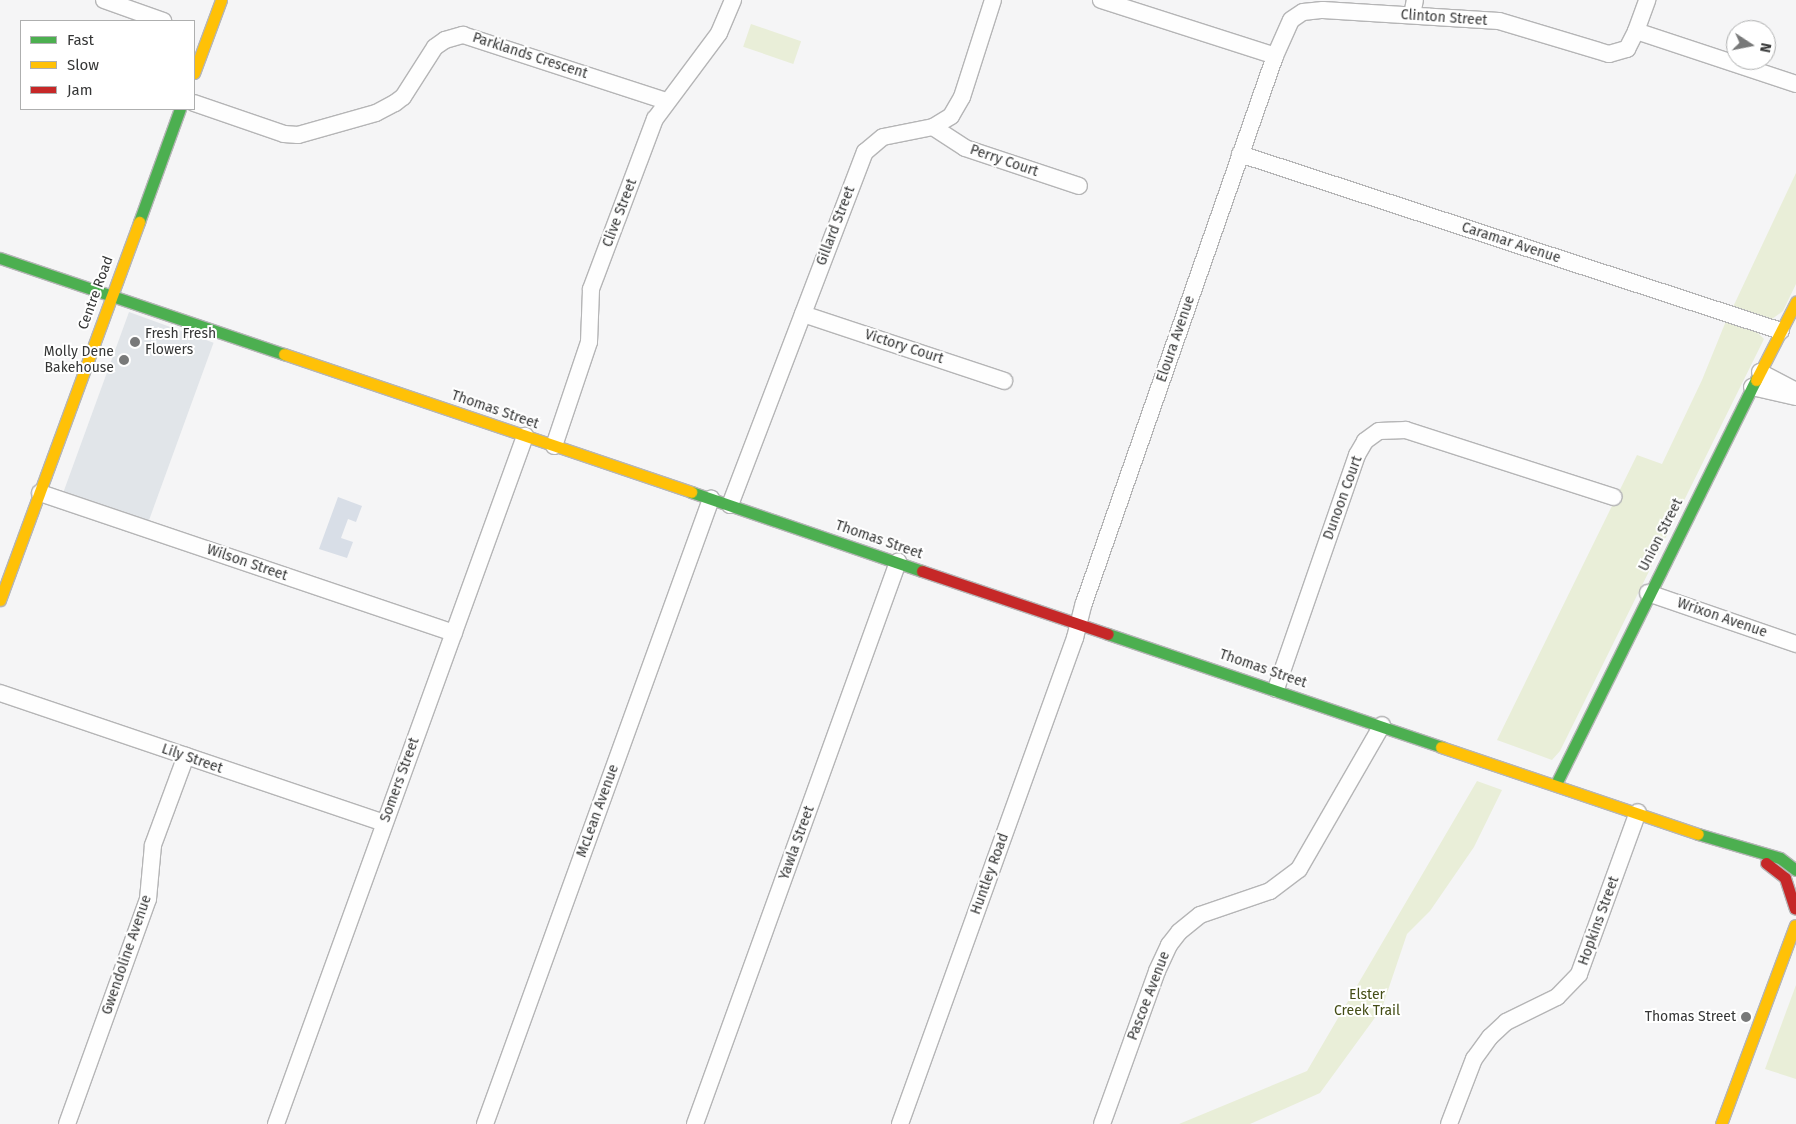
<!DOCTYPE html>
<html>
<head>
<meta charset="utf-8">
<style>
  body { margin:0 }
  #map { position:relative; width:1796px; height:1124px; overflow:hidden; background:#f5f5f6; font-family:"Fira Sans",sans-serif }
  div>[style] { position:absolute }
  .built>* { inset:0; background:#e1e5e9; transform-origin:0 0 }
  .green>* { inset:0; background:#e9eed8; transform-origin:0 0 }
  .building>* { inset:0; background:#d8dee7 }
  .roads { filter:drop-shadow(1px 0 #b5b5b6) drop-shadow(-1px 0 #b5b5b6) drop-shadow(0 1px #b5b5b6) drop-shadow(0 -1px #b5b5b6) }
  .street>* { height:16px; margin:-8px; padding:0 8px; transform-origin:8px; border-radius:8px; background:#fefefe }
  .fast>* { height:11px; margin:-5.5px; padding:0 5.5px; transform-origin:5.5px; border-radius:5.5px; background:#4caf50 }
  .slow>* { height:11px; margin:-5.5px; padding:0 5.5px; transform-origin:5.5px; border-radius:5.5px; background:#ffc107 }
  .jam>* { height:11px; margin:-5.5px; padding:0 5.5px; transform-origin:5.5px; border-radius:5.5px; background:#c62828 }
  .dots>* { width:14px; height:14px; translate:-50% -50%; box-sizing:border-box; border:2px solid #fff; border-radius:50% }
  span { translate:-50% -50%; white-space:nowrap; text-align:center; line-height:1.15; -webkit-text-stroke:4px #fff; paint-order:stroke }
  .street-label { font-size:14px; color:#353636 }
  .poi-label { font-size:14px; color:#353636 }
  .left { translate:0 -50%; text-align:left }
  .right { translate:-100% -50%; text-align:right }
  .park-label { font-size:14px; color:#444d16 }
  .legend { position:absolute; left:20px; top:20px; width:175px; height:90px; box-sizing:border-box; background:#fff; border:1px solid #aeafaf; margin:0; padding:6px 9px; list-style:none; font-size:15px; color:#353636 }
  .legend li { display:flex; align-items:center; gap:10px; height:25px }
  .legend b { width:25px; border:1px solid #aeafaf }
  .north { position:absolute; left:1726px; top:20px; width:50px; height:50px; box-sizing:border-box; background:#fff; border:1px solid #aeafaf; border-radius:50%; rotate:101deg; font-size:14px; font-weight:700; line-height:20px; text-align:center; color:#353636 }
  .north::after { content:''; display:block; margin:auto; width:18px; height:22px; background:#787979; clip-path:polygon(50% 0,100% 100%,50% 72%,0 100%) }
</style>
</head>
<body>
<div id="map">
  <div class="built">
    <div style="left:129px;top:312px;width:90px;height:193px;rotate:20deg"></div>
  </div>
  <div class="green">
    <div style="left:751px;top:24px;width:53px;height:24px;rotate:19deg"></div>
    <div style="clip-path:polygon(1796px 173px,1796px 284px,1783px 311px,1772px 319px,1733px 307px)"></div>
    <div style="clip-path:polygon(1726px 321px,1757px 332px,1764px 339px,1560px 751px,1552px 760px,1497px 740px,1637px 455px,1662px 464px,1702px 380px)"></div>
    <div style="clip-path:polygon(1477px 781px,1502px 790px,1474px 847px,1430px 911px,1407px 934px,1382px 1008px,1320px 1093px,1250px 1124px,1179px 1124px,1307px 1071px)"></div>
    <div style="clip-path:polygon(1796px 985px,1796px 1079px,1765px 1069px)"></div>
  </div>
  <div class="building">
    <div style="clip-path:polygon(338px 497px,362px 506px,356px 522px,348px 519px,341px 538px,353px 542px,347px 558px,319px 549px)"></div>
  </div>
  <div class="roads">
    <div class="street">
      <div style="left:104px;top:0;width:63px;rotate:19.6deg"></div>
      <div style="left:1101px;top:0;width:183px;rotate:17.8deg"></div>
      <div style="left:1275px;top:56px;width:39px;rotate:-66deg"></div>
      <div style="left:1291px;top:20px;width:14px;rotate:-34deg"></div>
      <div style="left:1303px;top:12px;width:20px;rotate:-6deg"></div>
      <div style="left:1323px;top:10px;width:176px;rotate:3.6deg"></div>
      <div style="left:1499px;top:21px;width:115px;rotate:16.7deg"></div>
      <div style="left:1609px;top:54px;width:19px;rotate:-16deg"></div>
      <div style="left:1627px;top:49px;width:20px;rotate:-63deg"></div>
      <div style="left:1636px;top:31px;width:169px;rotate:18.3deg"></div>
      <div style="left:1412px;top:15px;width:15px;rotate:-79deg"></div>
      <div style="left:1636px;top:31px;width:33px;rotate:-70deg"></div>
      <div style="left:194px;top:103px;width:95px;rotate:19deg"></div>
      <div style="left:284px;top:134px;width:14px;rotate:4deg"></div>
      <div style="left:298px;top:135px;width:81px;rotate:-15.8deg"></div>
      <div style="left:376px;top:113px;width:21px;rotate:-28deg"></div>
      <div style="left:395px;top:103px;width:10px;rotate:-37deg"></div>
      <div style="left:403px;top:97px;width:59px;rotate:-57.4deg"></div>
      <div style="left:435px;top:47px;width:12px;rotate:-35deg"></div>
      <div style="left:445px;top:40px;width:19px;rotate:-16deg"></div>
      <div style="left:463px;top:35px;width:213px;rotate:18deg"></div>
      <div style="left:933px;top:127px;width:38px;rotate:33deg"></div>
      <div style="left:965px;top:148px;width:120px;rotate:18.4deg"></div>
      <div style="left:1240px;top:154px;width:569px;rotate:18.12deg"></div>
      <div style="left:803px;top:314px;width:212px;rotate:18.4deg"></div>
      <div style="left:1760px;top:372px;width:41px;rotate:27.8deg"></div>
      <div style="left:1752px;top:387px;width:45px;rotate:12.8deg"></div>
      <div style="left:554px;top:446px;width:110px;rotate:-71.4deg"></div>
      <div style="left:589px;top:342px;width:53px;rotate:-87.8deg"></div>
      <div style="left:591px;top:289px;width:182px;rotate:-69.4deg"></div>
      <div style="left:655px;top:119px;width:107px;rotate:-53.3deg"></div>
      <div style="left:719px;top:33px;width:36px;rotate:-67deg"></div>
      <div style="left:40px;top:493px;width:437px;rotate:18.7deg"></div>
      <div style="left:730px;top:505px;width:378px;rotate:-69.1deg"></div>
      <div style="left:865px;top:152px;width:23px;rotate:-40deg"></div>
      <div style="left:883px;top:137px;width:51px;rotate:-11.3deg"></div>
      <div style="left:933px;top:127px;width:21px;rotate:-31deg"></div>
      <div style="left:951px;top:116px;width:22px;rotate:-60deg"></div>
      <div style="left:962px;top:97px;width:102px;rotate:-72.3deg"></div>
      <div style="left:1648px;top:593px;width:157px;rotate:19deg"></div>
      <div style="left:1276px;top:689px;width:248px;rotate:-70.9deg"></div>
      <div style="left:1357px;top:455px;width:16px;rotate:-60deg"></div>
      <div style="left:1365px;top:441px;width:17px;rotate:-36deg"></div>
      <div style="left:1379px;top:431px;width:27px;rotate:-2deg"></div>
      <div style="left:1406px;top:430px;width:218px;rotate:17.9deg"></div>
      <div style="left:0;top:693px;width:405px;rotate:18.7deg"></div>
      <div style="left:67px;top:1124px;width:239px;rotate:-70.2deg"></div>
      <div style="left:148px;top:899px;width:54px;rotate:-84.7deg"></div>
      <div style="left:153px;top:845px;width:95px;rotate:-69.7deg"></div>
      <div style="left:276px;top:1124px;width:732px;rotate:-70.1deg"></div>
      <div style="left:485px;top:1124px;width:665px;rotate:-70.12deg"></div>
      <div style="left:695px;top:1124px;width:598px;rotate:-70.14deg"></div>
      <div style="left:900px;top:1124px;width:517px;rotate:-70.2deg"></div>
      <div style="left:1075px;top:638px;width:36px;rotate:-76deg"></div>
      <div style="left:1084px;top:603px;width:579px;rotate:-70.75deg"></div>
      <div style="left:1102px;top:1124px;width:163px;rotate:-70.2deg"></div>
      <div style="left:1157px;top:971px;width:29px;rotate:-65deg"></div>
      <div style="left:1169px;top:945px;width:16px;rotate:-52deg"></div>
      <div style="left:1179px;top:932px;width:27px;rotate:-39deg"></div>
      <div style="left:1200px;top:915px;width:74px;rotate:-18.9deg"></div>
      <div style="left:1270px;top:891px;width:36px;rotate:-37deg"></div>
      <div style="left:1299px;top:869px;width:166px;rotate:-60deg"></div>
      <div style="left:1449px;top:1124px;width:70px;rotate:-69deg"></div>
      <div style="left:1474px;top:1059px;width:27px;rotate:-54deg"></div>
      <div style="left:1490px;top:1037px;width:22px;rotate:-43deg"></div>
      <div style="left:1506px;top:1022px;width:57px;rotate:-26.1deg"></div>
      <div style="left:1557px;top:997px;width:32px;rotate:-46deg"></div>
      <div style="left:1579px;top:974px;width:172px;rotate:-70deg"></div>
    </div>
    <div class="fast">
      <div style="left:139px;top:222px;width:120px;rotate:-70.1deg"></div>
      <div style="left:0;top:258px;width:300px;rotate:18.7deg"></div>
      <div style="left:691px;top:492px;width:244px;rotate:18.9deg"></div>
      <div style="left:1108px;top:634px;width:352px;rotate:18.7deg"></div>
      <div style="left:1556px;top:784px;width:451px;rotate:-63.7deg"></div>
      <div style="left:1698px;top:834px;width:85px;rotate:16.3deg"></div>
      <div style="left:1780px;top:858px;width:20px;rotate:37deg"></div>
    </div>
    <div class="slow">
      <div style="left:194px;top:73px;width:78px;rotate:-69.7deg"></div>
      <div style="left:284px;top:354px;width:430px;rotate:18.7deg"></div>
      <div style="left:1756px;top:380px;width:88px;rotate:-62.9deg"></div>
      <div style="left:0;top:600px;width:403px;rotate:-69.8deg"></div>
      <div style="left:1441px;top:747px;width:271px;rotate:18.7deg"></div>
      <div style="left:1721px;top:1124px;width:212px;rotate:-69.6deg"></div>
    </div>
    <div class="jam">
      <div style="left:922px;top:571px;width:196px;rotate:18.7deg"></div>
      <div style="left:1766px;top:863px;width:24px;rotate:38deg"></div>
      <div style="left:1785px;top:878px;width:32px;rotate:72deg"></div>
    </div>
  </div>
  <div class="dots">
    <div style="left:135px;top:342px;background:#787979"></div>
    <div style="left:124px;top:360px;background:#787979"></div>
    <div style="left:1746px;top:1017px;background:#787979"></div>
  </div>
  <div class="street-label">
    <span style="left:1444px;top:18px;rotate:4deg">Clinton Street</span>
    <span style="left:530px;top:56px;rotate:18deg">Parklands Crescent</span>
    <span style="left:1004px;top:161px;rotate:19deg">Perry Court</span>
    <span style="left:620px;top:213px;rotate:-69deg">Clive Street</span>
    <span style="left:836px;top:226px;rotate:-69deg">Gillard Street</span>
    <span style="left:1511px;top:243px;rotate:18deg">Caramar Avenue</span>
    <span style="left:96px;top:293px;rotate:-70deg">Centre Road</span>
    <span style="left:1176px;top:339px;rotate:-71deg">Eloura Avenue</span>
    <span style="left:904px;top:347px;rotate:18deg">Victory Court</span>
    <span style="left:495px;top:410px;rotate:19deg">Thomas Street</span>
    <span style="left:1343px;top:498px;rotate:-70deg">Dunoon Court</span>
    <span style="left:1661px;top:535px;rotate:-63deg">Union Street</span>
    <span style="left:879px;top:540px;rotate:19deg">Thomas Street</span>
    <span style="left:247px;top:563px;rotate:19deg">Wilson Street</span>
    <span style="left:1722px;top:618px;rotate:19deg">Wrixon Avenue</span>
    <span style="left:1263px;top:669px;rotate:19deg">Thomas Street</span>
    <span style="left:192px;top:759px;rotate:19deg">Lily Street</span>
    <span style="left:400px;top:780px;rotate:-70deg">Somers Street</span>
    <span style="left:598px;top:811px;rotate:-70deg">McLean Avenue</span>
    <span style="left:797px;top:843px;rotate:-70deg">Yawla Street</span>
    <span style="left:990px;top:874px;rotate:-70deg">Huntley Road</span>
    <span style="left:1599px;top:921px;rotate:-70deg">Hopkins Street</span>
    <span style="left:127px;top:955px;rotate:-71deg">Gwendoline Avenue</span>
    <span style="left:1149px;top:996px;rotate:-69deg">Pascoe Avenue</span>
  </div>
  <div class="poi-label">
    <span class="left" style="left:145px;top:342px">Fresh Fresh<br>Flowers</span>
    <span class="right" style="left:114px;top:360px">Molly Dene<br>Bakehouse</span>
    <span class="right" style="left:1736px;top:1017px">Thomas Street</span>
  </div>
  <div class="park-label">
    <span style="left:1367px;top:1003px">Elster<br>Creek Trail</span>
  </div>
  <ul class="legend">
  <li><b style="height:6px;background:#4caf50"></b>Fast</li>
  <li><b style="height:6px;background:#ffc107"></b>Slow</li>
  <li><b style="height:6px;background:#c62828"></b>Jam</li>
  </ul>
  <div class="north">N</div>
</div>
</body>
</html>
